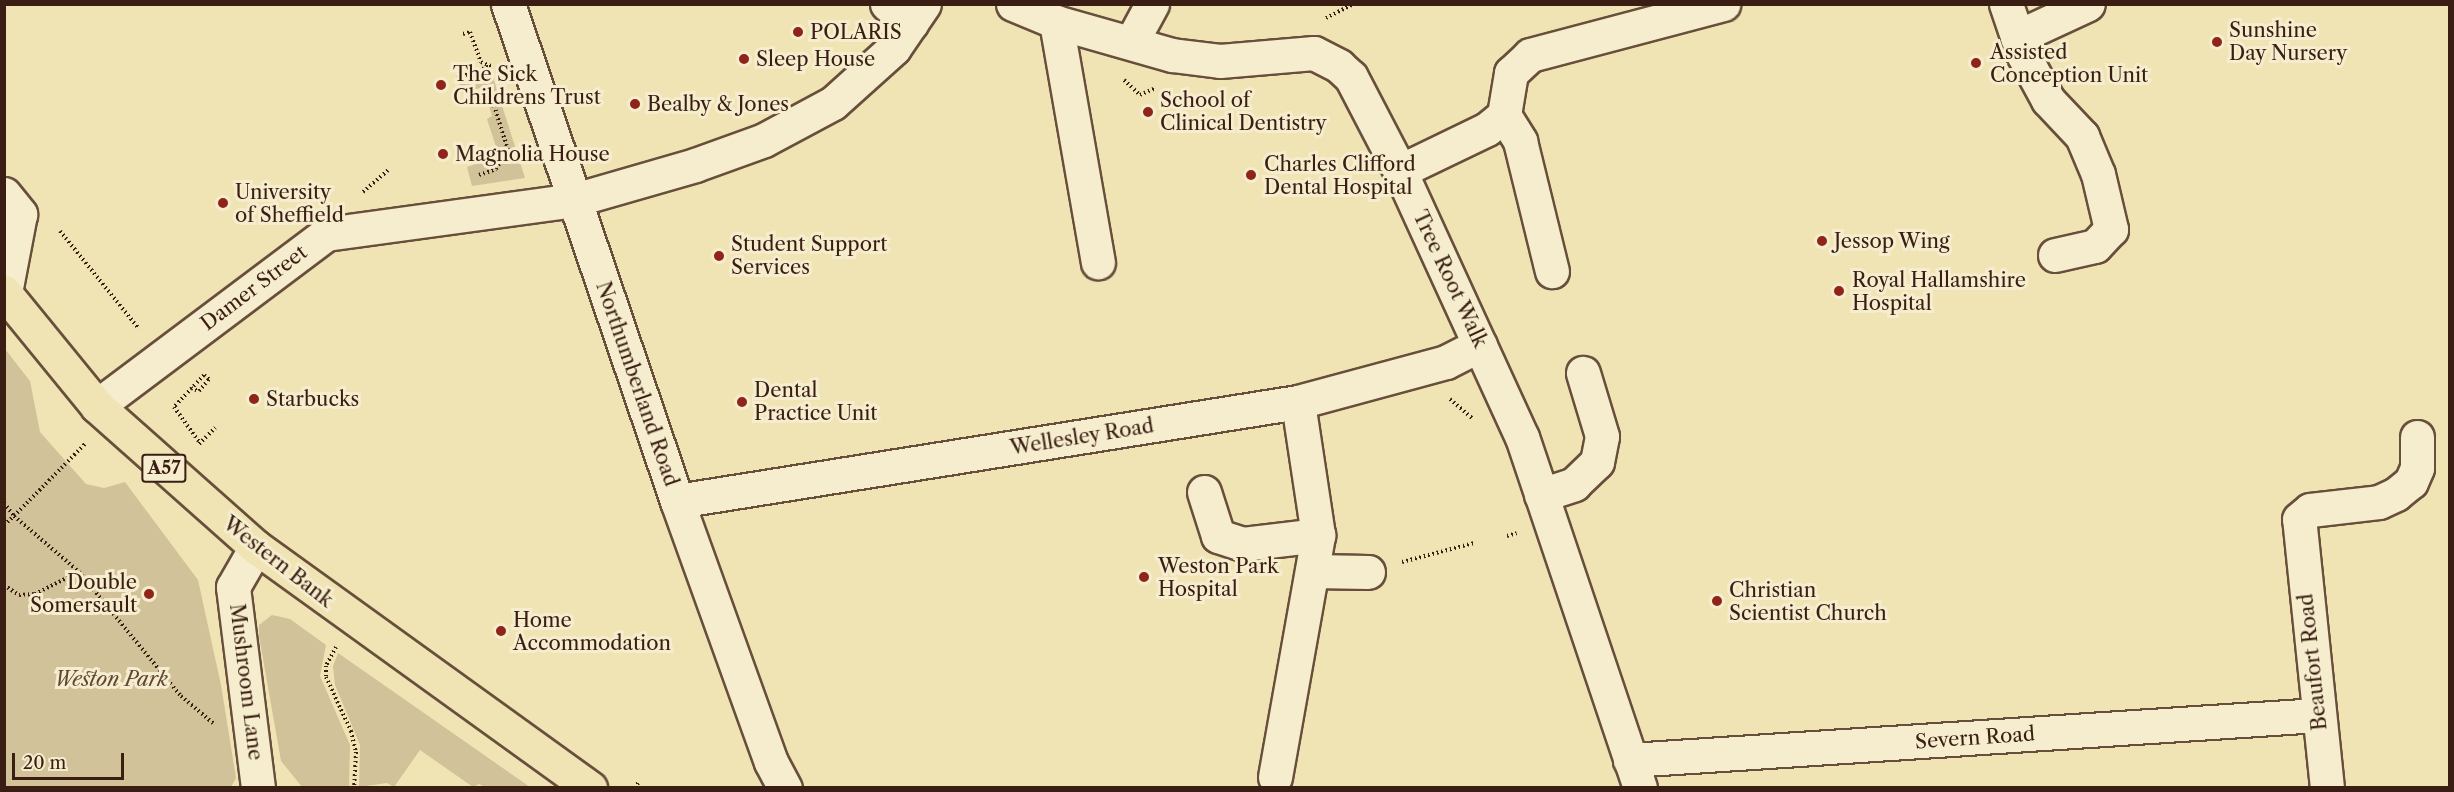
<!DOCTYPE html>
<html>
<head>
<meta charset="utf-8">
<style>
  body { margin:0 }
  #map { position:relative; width:2454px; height:792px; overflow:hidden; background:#f0e3b4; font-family:"Libre Caslon Text",serif }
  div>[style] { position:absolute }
  .green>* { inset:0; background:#d1c299 }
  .path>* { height:4px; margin-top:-2px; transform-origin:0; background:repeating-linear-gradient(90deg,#3a1e13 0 1.5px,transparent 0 4.5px) }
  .roads { filter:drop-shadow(2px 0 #684f3b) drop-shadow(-2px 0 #684f3b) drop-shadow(0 2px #684f3b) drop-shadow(0 -2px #684f3b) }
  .minor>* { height:33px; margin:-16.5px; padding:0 16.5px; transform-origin:16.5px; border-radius:16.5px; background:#f5edce }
  .major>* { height:33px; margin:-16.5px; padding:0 16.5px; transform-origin:16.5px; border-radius:16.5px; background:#f0e3b4 }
  .dots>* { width:16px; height:16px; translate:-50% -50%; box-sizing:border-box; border:3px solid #f5edce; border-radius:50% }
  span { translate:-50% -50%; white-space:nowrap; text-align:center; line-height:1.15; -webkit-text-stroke:6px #f5edce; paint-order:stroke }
  .shield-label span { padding:2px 4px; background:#f5edce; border:2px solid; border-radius:4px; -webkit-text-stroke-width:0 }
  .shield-label { font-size:18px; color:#3a1e13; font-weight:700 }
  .poi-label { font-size:20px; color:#3a1e13 }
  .left { translate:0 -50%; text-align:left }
  .right { translate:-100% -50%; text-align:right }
  .street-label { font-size:20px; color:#3a1e13 }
  .park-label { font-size:20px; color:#604734; font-style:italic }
  .frame { position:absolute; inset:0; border:6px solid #3a1e13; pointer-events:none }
  .scale { position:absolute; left:12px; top:753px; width:112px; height:27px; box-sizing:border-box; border:3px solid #3a1e13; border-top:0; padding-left:8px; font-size:18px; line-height:21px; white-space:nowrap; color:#3a1e13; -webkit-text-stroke:4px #f5edce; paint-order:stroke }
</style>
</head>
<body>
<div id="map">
  <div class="green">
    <div style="clip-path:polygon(491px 71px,525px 178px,472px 186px,467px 167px,499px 156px,487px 119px,492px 116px,483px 87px,462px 93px,458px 81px)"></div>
    <div style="clip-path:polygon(5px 349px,30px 381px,40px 432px,86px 484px,104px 488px,125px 482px,198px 580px,221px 685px,236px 778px,231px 787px,5px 787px)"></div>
    <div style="clip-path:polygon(272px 615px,290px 619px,326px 645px,320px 676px,350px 745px,349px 787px,302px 787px,281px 761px,259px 636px,259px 625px)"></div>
    <div style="clip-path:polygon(338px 653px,530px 787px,485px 787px,479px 784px,473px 787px,420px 750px,394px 787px,387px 783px,359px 787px,360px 745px,335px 685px,333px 666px)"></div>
  </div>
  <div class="path">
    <div style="left:1326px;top:18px;width:30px;rotate:-27deg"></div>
    <div style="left:463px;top:34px;width:7px;rotate:-16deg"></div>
    <div style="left:470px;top:32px;width:32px;rotate:70deg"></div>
    <div style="left:481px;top:62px;width:11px;rotate:22deg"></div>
    <div style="left:457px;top:78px;width:35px;rotate:-20deg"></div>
    <div style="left:1124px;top:80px;width:22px;rotate:43deg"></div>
    <div style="left:1140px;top:95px;width:17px;rotate:-24deg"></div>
    <div style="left:479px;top:175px;width:18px;rotate:-19deg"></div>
    <div style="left:496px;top:169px;width:22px;rotate:-58deg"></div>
    <div style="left:508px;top:150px;width:50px;rotate:-107.4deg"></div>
    <div style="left:493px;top:102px;width:5px;rotate:158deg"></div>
    <div style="left:363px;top:192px;width:35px;rotate:-41deg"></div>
    <div style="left:60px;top:231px;width:126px;rotate:51.1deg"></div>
    <div style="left:191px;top:388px;width:9px;rotate:21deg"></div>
    <div style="left:199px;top:391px;width:16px;rotate:-50deg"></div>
    <div style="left:209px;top:379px;width:6px;rotate:-141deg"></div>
    <div style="left:204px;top:375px;width:44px;rotate:133.2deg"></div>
    <div style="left:174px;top:407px;width:44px;rotate:54.2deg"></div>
    <div style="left:1450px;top:399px;width:29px;rotate:41deg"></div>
    <div style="left:199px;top:444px;width:23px;rotate:-45deg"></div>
    <div style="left:4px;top:503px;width:16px;rotate:52deg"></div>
    <div style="left:14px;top:516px;width:103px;rotate:-45.4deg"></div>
    <div style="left:4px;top:525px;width:13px;rotate:-42deg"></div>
    <div style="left:14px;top:516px;width:86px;rotate:40.7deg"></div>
    <div style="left:79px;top:572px;width:161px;rotate:50.6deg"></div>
    <div style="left:181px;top:696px;width:42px;rotate:40.2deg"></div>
    <div style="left:1507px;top:536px;width:10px;rotate:-17deg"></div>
    <div style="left:1402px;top:562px;width:74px;rotate:-14.8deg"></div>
    <div style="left:4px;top:585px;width:18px;rotate:34deg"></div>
    <div style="left:19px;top:595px;width:16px;rotate:-4deg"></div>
    <div style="left:35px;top:594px;width:49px;rotate:-26.6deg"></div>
    <div style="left:336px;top:647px;width:21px;rotate:118deg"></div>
    <div style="left:326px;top:666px;width:11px;rotate:90deg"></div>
    <div style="left:326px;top:677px;width:60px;rotate:65.2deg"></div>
    <div style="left:351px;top:731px;width:22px;rotate:77deg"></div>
    <div style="left:356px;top:752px;width:36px;rotate:93deg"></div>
    <div style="left:635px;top:788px;width:6px;rotate:-59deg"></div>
  </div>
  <div class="roads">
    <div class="minor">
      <div style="left:508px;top:4px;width:525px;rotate:71.22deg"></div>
      <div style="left:677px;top:501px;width:277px;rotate:70.2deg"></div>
      <div style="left:771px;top:762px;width:30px;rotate:62deg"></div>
      <div style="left:887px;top:4px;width:31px;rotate:38deg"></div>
      <div style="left:1013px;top:4px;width:47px;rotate:22.7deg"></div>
      <div style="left:1056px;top:22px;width:121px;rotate:15.9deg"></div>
      <div style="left:1172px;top:55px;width:48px;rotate:7.1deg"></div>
      <div style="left:1220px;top:61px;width:94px;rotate:-4.9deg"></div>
      <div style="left:1314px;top:53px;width:28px;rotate:27deg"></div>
      <div style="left:1339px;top:66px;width:16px;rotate:43deg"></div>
      <div style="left:1351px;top:77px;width:106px;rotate:62.5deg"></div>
      <div style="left:1400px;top:171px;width:293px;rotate:65.4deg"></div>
      <div style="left:1522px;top:437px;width:370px;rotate:71.4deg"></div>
      <div style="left:2006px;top:4px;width:53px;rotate:71.2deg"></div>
      <div style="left:2023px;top:54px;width:52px;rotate:61.5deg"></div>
      <div style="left:2048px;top:100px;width:50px;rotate:46.6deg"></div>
      <div style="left:2082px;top:136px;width:41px;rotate:67.2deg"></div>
      <div style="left:2098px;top:174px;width:57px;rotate:76.7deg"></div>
      <div style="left:2111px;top:229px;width:23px;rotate:133deg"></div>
      <div style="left:2095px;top:246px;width:41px;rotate:167.3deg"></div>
      <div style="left:1056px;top:22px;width:244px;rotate:80.1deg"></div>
      <div style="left:2017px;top:37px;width:78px;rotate:-24.9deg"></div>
      <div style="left:1132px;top:41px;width:42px;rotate:-61.6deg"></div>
      <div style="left:1504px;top:115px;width:31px;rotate:58deg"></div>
      <div style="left:1520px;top:141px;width:134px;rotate:76.2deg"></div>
      <div style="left:1400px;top:171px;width:97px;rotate:-25.8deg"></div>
      <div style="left:1487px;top:129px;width:22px;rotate:-39deg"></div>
      <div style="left:1504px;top:115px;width:43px;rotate:-80.5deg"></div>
      <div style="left:1511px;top:73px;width:26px;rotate:-43deg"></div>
      <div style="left:1530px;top:55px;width:200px;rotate:-14.8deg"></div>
      <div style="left:4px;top:194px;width:26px;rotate:51deg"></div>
      <div style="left:20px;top:214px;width:80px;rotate:100.8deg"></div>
      <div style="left:97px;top:406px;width:286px;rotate:-36.9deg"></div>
      <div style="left:326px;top:234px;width:250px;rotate:-7.8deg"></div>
      <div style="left:574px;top:200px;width:126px;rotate:-16.1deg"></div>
      <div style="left:695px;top:165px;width:73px;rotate:-19.9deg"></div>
      <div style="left:764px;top:140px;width:78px;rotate:-28.2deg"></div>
      <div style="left:833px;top:103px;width:82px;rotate:-42deg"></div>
      <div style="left:894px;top:48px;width:53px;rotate:-55.7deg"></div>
      <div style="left:1204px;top:492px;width:46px;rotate:72.3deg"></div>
      <div style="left:1218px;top:536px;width:26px;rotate:18deg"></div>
      <div style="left:1243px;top:544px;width:76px;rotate:-6.8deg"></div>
      <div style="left:1541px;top:495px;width:35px;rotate:-18deg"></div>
      <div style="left:1574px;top:484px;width:32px;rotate:-44deg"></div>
      <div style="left:1597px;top:462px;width:26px;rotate:-79deg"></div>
      <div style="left:1602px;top:436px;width:66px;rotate:-106.8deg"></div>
      <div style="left:677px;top:501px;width:629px;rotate:-9.06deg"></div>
      <div style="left:1298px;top:402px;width:153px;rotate:-15.1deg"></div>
      <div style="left:1446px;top:362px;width:38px;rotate:-27deg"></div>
      <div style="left:256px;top:547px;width:46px;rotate:119.9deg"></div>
      <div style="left:233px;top:587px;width:203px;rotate:82.9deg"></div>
      <div style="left:1312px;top:571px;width:56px;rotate:1deg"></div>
      <div style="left:1630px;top:760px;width:690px;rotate:-3.74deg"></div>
      <div style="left:1275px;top:777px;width:246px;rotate:-79.9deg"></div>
      <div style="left:1318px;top:535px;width:134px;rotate:-98.6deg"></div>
      <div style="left:2327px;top:788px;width:270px;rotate:-95.9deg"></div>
      <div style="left:2299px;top:519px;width:14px;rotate:-39deg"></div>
      <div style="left:2310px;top:510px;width:69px;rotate:-6.6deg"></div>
      <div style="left:2379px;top:502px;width:19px;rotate:-25deg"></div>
      <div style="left:2396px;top:494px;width:19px;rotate:-39deg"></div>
      <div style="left:2411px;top:482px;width:15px;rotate:-67deg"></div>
      <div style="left:2417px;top:468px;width:31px;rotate:-90deg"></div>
    </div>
    <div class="major">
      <div style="left:4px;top:292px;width:147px;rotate:50.8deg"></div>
      <div style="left:97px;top:406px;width:213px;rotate:41.6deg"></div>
      <div style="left:256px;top:547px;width:412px;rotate:35.8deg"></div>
    </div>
  </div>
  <div class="dots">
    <div style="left:798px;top:32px;background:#8f2418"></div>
    <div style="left:2217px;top:42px;background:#8f2418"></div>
    <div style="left:744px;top:59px;background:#8f2418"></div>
    <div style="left:1976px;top:63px;background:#8f2418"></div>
    <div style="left:441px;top:85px;background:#8f2418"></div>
    <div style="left:635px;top:104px;background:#8f2418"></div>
    <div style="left:1148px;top:112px;background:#8f2418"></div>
    <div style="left:443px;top:154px;background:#8f2418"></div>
    <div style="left:1251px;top:175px;background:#8f2418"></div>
    <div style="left:223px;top:203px;background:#8f2418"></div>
    <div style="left:1822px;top:241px;background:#8f2418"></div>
    <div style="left:719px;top:256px;background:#8f2418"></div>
    <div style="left:1839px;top:291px;background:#8f2418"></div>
    <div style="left:254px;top:399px;background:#8f2418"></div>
    <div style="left:742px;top:402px;background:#8f2418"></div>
    <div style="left:1144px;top:577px;background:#8f2418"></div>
    <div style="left:149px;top:594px;background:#8f2418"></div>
    <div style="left:1717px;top:601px;background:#8f2418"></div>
    <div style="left:501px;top:631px;background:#8f2418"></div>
  </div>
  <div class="shield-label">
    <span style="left:164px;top:468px">A57</span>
  </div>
  <div class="poi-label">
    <span class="left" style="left:2229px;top:42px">Sunshine<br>Day Nursery</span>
    <span class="left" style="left:810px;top:32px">POLARIS</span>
    <span class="left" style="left:1990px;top:64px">Assisted<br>Conception Unit</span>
    <span class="left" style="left:756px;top:59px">Sleep House</span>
    <span class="left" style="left:453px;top:86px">The Sick<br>Childrens Trust</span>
    <span class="left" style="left:1160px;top:112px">School of<br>Clinical Dentistry</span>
    <span class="left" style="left:647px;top:104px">Bealby &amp; Jones</span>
    <span class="left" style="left:455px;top:154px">Magnolia House</span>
    <span class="left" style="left:1264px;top:176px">Charles Clifford<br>Dental Hospital</span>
    <span class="left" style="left:235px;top:204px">University<br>of Sheffield</span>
    <span class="left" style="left:1834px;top:241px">Jessop Wing</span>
    <span class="left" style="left:731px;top:256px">Student Support<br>Services</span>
    <span class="left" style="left:1852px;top:292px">Royal Hallamshire<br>Hospital</span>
    <span class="left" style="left:754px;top:402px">Dental<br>Practice Unit</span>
    <span class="left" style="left:266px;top:399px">Starbucks</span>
    <span class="left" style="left:1158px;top:578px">Weston Park<br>Hospital</span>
    <span class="right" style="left:137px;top:594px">Double<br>Somersault</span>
    <span class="left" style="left:1729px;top:602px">Christian<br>Scientist Church</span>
    <span class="left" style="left:513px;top:632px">Home<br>Accommodation</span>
  </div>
  <div class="street-label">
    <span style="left:1450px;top:279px;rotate:65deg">Tree Root Walk</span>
    <span style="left:254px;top:288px;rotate:-37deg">Damer Street</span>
    <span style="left:637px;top:384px;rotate:71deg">Northumberland Road</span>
    <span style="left:1082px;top:437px;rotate:-9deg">Wellesley Road</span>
    <span style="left:278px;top:562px;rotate:38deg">Western Bank</span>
    <span style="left:2313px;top:662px;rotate:-96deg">Beaufort Road</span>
    <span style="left:246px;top:682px;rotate:83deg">Mushroom Lane</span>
    <span style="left:1975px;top:738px;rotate:-4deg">Severn Road</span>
  </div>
  <div class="park-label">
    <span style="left:111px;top:679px">Weston Park</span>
  </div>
  <div class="frame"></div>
  <div class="scale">20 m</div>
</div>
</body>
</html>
